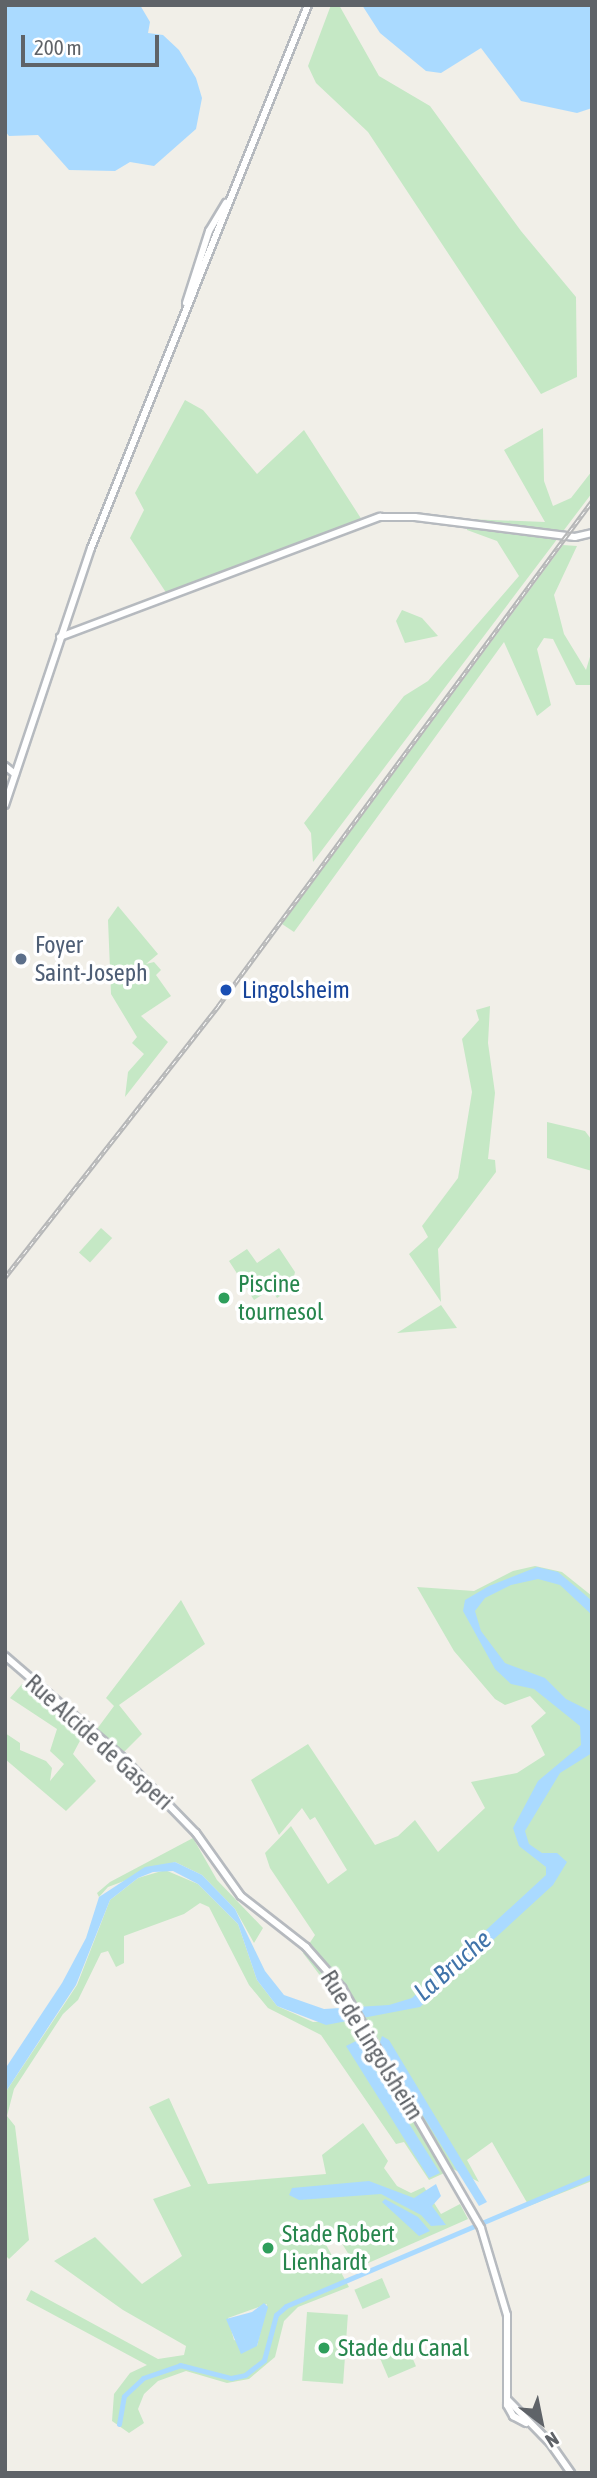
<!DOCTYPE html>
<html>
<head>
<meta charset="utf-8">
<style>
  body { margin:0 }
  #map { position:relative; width:597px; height:2478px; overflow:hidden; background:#f1efe8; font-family:"Asap Condensed",sans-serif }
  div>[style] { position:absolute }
  .green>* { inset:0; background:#c5e8c5; transform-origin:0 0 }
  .water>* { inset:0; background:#aadaff }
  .canal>* { height:5px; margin:-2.5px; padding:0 2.5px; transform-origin:2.5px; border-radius:2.5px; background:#aadaff }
  .roads { filter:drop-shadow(2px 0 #b6babf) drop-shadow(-2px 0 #b6babf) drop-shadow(0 2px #b6babf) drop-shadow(0 -2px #b6babf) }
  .secondary>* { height:6px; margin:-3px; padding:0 3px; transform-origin:3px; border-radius:3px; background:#fff }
  .rail>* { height:4.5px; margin-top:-2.25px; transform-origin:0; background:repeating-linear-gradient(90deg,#fff 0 5px,#b6b7b8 0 10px); box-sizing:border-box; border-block:2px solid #b6b7b8 }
  .dots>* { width:19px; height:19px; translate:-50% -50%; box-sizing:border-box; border:4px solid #fff; border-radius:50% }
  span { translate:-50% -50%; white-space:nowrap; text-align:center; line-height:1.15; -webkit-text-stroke:7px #fff; paint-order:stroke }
  .service-label { font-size:24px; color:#4e5e75 }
  .left { translate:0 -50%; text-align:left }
  .transit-label { font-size:24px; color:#164399 }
  .leisure-label { font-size:24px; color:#27864d }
  .street-label { font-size:24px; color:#5f6368 }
  .water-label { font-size:26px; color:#4174aa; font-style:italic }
  .frame { position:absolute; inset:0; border:7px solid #5f6368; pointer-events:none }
  .north { position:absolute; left:506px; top:2387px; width:70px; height:70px; -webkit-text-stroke:5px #fff; paint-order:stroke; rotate:148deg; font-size:19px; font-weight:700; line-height:28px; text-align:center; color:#5f6368 }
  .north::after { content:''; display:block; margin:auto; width:24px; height:32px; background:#5f6368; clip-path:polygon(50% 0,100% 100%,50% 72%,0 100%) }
  .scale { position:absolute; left:21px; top:35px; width:138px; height:32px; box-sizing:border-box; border:4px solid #5f6368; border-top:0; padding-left:9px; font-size:21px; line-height:24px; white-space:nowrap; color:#5f6368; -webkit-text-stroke:5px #fff; paint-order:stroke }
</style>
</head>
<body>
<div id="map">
  <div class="green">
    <div style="clip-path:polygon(331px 5px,339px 5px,379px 76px,430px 106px,521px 231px,576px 297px,577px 377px,541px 394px,368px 132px,316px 83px,308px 66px)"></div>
    <div style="clip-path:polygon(185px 400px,203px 410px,257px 474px,304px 430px,362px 520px,167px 594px,130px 538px,144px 510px,135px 493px)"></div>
    <div style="clip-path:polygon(543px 428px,544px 481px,553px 506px,571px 498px,592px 471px,592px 493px,313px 862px,311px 833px,304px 823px,404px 696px,428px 681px,519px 576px,497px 541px,467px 530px,466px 519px,545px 522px,504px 450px)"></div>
    <div style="clip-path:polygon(563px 545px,577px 546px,554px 595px,564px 634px,586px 670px,592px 650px,592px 685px,576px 685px,553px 639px,544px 638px,537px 649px,551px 705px,537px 716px,504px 642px,294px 932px,282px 924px)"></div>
    <div style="clip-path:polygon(402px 610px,422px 618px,438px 636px,405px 643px,396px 621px)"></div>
    <div style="clip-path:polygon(118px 906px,158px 954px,146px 964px,154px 962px,161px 970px,156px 975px,171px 996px,141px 1016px,168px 1042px,125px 1097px,128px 1072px,144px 1054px,132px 1043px,137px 1037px,111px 994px,108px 920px)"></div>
    <div style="clip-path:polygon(490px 1006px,488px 1043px,495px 1093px,488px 1159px,495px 1160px,496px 1172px,438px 1249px,441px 1302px,409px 1254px,428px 1237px,422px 1226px,458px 1178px,472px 1092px,462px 1039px,479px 1020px,476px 1010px)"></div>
    <div style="clip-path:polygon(547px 1122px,585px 1131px,591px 1139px,592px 1171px,547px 1158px)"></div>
    <div style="left:101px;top:1228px;width:15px;height:33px;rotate:42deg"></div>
    <div style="clip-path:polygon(279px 1248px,295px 1272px,291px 1289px,277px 1298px,271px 1289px,254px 1300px,229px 1261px,247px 1249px,257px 1263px)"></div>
    <div style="clip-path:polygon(441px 1305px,457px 1328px,397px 1333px)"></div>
    <div style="clip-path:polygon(535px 1566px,562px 1572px,592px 1596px,592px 2181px,529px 2206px,492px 2142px,467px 2160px,479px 2182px,453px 2169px,429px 2180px,404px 2142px,396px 2144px,321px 2035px,268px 2008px,249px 1985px,209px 1907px,200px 1903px,184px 1914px,124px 1936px,124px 1963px,116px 1967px,108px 1951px,101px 1953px,78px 2000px,63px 2014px,14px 2089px,7px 2116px,15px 2126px,29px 2240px,9px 2259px,5px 2255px,5px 2093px,77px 1985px,110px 1900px,138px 1878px,165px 1870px,198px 1884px,238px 1924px,257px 1980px,277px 2006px,313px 2022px,350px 2021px,354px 2031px,364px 2025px,353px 2000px,340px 2002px,303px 1953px,315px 1935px,270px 1868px,265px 1853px,291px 1826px,328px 1884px,347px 1870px,315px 1817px,310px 1820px,302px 1808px,279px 1835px,251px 1780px,308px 1744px,375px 1845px,398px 1836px,415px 1820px,438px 1852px,485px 1808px,471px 1782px,517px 1773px,545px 1755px,531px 1726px,546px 1713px,530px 1696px,505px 1705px,495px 1699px,454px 1651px,417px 1587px,474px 1591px,513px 1571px)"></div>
    <div style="clip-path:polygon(181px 1600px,205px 1644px,119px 1705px,142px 1734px,123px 1753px,97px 1730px,83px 1735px,73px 1754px,96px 1781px,66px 1811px,5px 1759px,5px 1733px,20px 1743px,20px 1750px,46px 1761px,52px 1768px,50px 1781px,64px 1764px,50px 1751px,57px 1729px,10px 1698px,22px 1684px,45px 1684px,97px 1729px,114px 1706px,106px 1698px)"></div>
    <div style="clip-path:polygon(193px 1838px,217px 1880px,263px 1928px,254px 1943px,235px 1909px,202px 1875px,175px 1862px,108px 1887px,99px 1897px,97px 1893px,110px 1882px)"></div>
    <div style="clip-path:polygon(evenodd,169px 2098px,208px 2184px,326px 2174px,322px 2155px,363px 2123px,388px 2161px,384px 2168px,397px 2186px,411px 2193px,424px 2187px,441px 2214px,460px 2204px,468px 2219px,357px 2268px,335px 2232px,323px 2239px,349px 2287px,298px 2307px,284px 2321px,275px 2357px,249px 2379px,227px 2383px,186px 2371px,158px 2381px,144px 2394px,138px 2409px,144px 2423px,129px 2433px,112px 2421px,114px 2394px,130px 2373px,147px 2365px,26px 2300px,31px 2290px,158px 2359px,184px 2355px,186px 2346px,123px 2310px,54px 2261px,95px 2237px,142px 2284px,182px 2256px,153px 2199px,191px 2186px,149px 2107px,169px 2098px,267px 2304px,257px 2346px,234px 2340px,228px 2318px,267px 2304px)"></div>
    <div style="left:382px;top:2278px;width:21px;height:30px;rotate:67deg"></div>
    <div style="left:307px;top:2312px;width:41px;height:69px;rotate:4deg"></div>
    <div style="left:407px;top:2345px;width:23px;height:30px;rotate:67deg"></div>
  </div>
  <div class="water">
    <div style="clip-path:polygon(5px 5px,140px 5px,150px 22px,148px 33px,163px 35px,179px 50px,196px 78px,202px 98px,196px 129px,154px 166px,130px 162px,115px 171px,69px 170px,38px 135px,9px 136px,5px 131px)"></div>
    <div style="clip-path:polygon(362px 5px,592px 5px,592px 108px,577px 113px,521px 101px,481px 48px,441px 73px,426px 71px,380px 33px)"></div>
    <div style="clip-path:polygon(537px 1567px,558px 1572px,583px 1593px,592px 1601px,592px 1615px,560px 1585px,538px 1579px,511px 1585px,485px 1598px,475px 1611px,481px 1631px,505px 1663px,545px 1678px,566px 1699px,592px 1712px,592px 1753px,560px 1773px,525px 1831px,529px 1844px,542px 1853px,557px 1853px,567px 1862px,553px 1885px,420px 2007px,326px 2025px,277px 2006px,257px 1980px,238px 1924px,198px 1884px,173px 1871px,153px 1872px,138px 1878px,110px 1900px,76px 1985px,5px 2093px,5px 2069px,62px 1983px,86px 1938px,99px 1897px,145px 1867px,175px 1862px,202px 1875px,235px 1909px,265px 1971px,284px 1995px,324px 2009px,389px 2005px,412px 1998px,546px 1875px,546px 1867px,519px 1846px,513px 1828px,538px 1781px,581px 1745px,580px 1726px,534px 1689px,511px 1684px,495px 1669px,463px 1611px,465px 1600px,489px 1586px)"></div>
    <div style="clip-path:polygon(382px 2036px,389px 2040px,487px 2202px,479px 2206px,379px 2045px)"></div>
    <div style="clip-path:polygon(356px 2041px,363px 2050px,440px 2173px,429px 2178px,415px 2156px,346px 2046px)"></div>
    <div style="clip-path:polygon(369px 2181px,414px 2198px,436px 2184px,441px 2196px,432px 2206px,446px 2225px,431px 2226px,421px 2215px,381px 2194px,299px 2200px,289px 2195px,292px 2188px)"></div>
    <div style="clip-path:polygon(385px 2199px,418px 2217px,430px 2231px,419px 2236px,382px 2202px)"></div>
    <div style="clip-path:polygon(264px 2303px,268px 2307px,257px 2346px,241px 2354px,226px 2319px,252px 2312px)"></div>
  </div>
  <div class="canal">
    <div style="left:119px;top:2424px;width:28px;rotate:-80deg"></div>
    <div style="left:124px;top:2396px;width:26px;rotate:-43deg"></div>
    <div style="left:143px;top:2378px;width:39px;rotate:-19deg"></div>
    <div style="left:180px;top:2365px;width:53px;rotate:14.3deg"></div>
    <div style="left:231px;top:2378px;width:14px;rotate:-12deg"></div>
    <div style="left:245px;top:2375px;width:24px;rotate:-38deg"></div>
    <div style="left:264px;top:2360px;width:47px;rotate:-75.1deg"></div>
    <div style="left:276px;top:2315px;width:13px;rotate:-42deg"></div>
    <div style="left:286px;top:2306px;width:332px;rotate:-23deg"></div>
  </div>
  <div class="roads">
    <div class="secondary">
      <div style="left:186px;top:303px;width:76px;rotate:-72.3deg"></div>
      <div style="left:209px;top:231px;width:33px;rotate:-59deg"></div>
      <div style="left:60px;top:637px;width:342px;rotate:-20.6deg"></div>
      <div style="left:380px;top:517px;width:35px"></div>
      <div style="left:415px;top:517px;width:161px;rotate:7.1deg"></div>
      <div style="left:575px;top:537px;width:17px;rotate:-13deg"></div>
      <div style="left:5px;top:766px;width:13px;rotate:39deg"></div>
      <div style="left:5px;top:805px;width:271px;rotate:-71.5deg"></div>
      <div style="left:91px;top:548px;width:585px;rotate:-68.22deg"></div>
      <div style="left:5px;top:1656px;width:155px;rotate:40.8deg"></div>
      <div style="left:122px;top:1757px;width:106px;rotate:45.8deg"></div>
      <div style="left:196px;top:1833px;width:77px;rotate:54.5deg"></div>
      <div style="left:241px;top:1896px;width:83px;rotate:38.1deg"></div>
      <div style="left:306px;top:1947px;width:55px;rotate:48.7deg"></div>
      <div style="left:342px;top:1988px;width:277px;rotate:59.9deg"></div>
      <div style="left:481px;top:2228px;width:91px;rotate:73.4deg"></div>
      <div style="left:507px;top:2315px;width:90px;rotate:90deg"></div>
      <div style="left:507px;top:2405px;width:13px;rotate:61deg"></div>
      <div style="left:513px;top:2416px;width:15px;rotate:28deg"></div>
      <div style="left:508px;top:2400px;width:60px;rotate:45.7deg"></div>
      <div style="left:550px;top:2443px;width:37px;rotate:55deg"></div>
    </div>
  </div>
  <div class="rail">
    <div style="left:5px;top:1277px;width:345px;rotate:-51.8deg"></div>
    <div style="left:218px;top:1006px;width:628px;rotate:-53.48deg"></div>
  </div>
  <div class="dots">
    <div style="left:21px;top:959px;background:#5c6f8a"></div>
    <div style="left:226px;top:990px;background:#1a4fb4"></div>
    <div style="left:224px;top:1298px;background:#2e9e5b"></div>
    <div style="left:268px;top:2248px;background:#2e9e5b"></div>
    <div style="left:324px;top:2348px;background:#2e9e5b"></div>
  </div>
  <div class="service-label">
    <span class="left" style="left:35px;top:959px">Foyer<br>Saint-Joseph</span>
  </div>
  <div class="transit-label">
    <span class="left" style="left:242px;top:990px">Lingolsheim</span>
  </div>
  <div class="leisure-label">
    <span class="left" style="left:238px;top:1298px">Piscine<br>tournesol</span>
    <span class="left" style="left:282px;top:2248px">Stade Robert<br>Lienhardt</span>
    <span class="left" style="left:338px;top:2348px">Stade du Canal</span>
  </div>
  <div class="street-label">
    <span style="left:99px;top:1742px;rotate:42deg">Rue Alcide de Gasperi</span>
    <span style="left:372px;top:2045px;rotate:58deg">Rue de Lingolsheim</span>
  </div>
  <div class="water-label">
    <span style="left:453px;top:1966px;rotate:-41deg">La Bruche</span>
  </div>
  <div class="frame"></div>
  <div class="north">N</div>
  <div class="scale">200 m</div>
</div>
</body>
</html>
